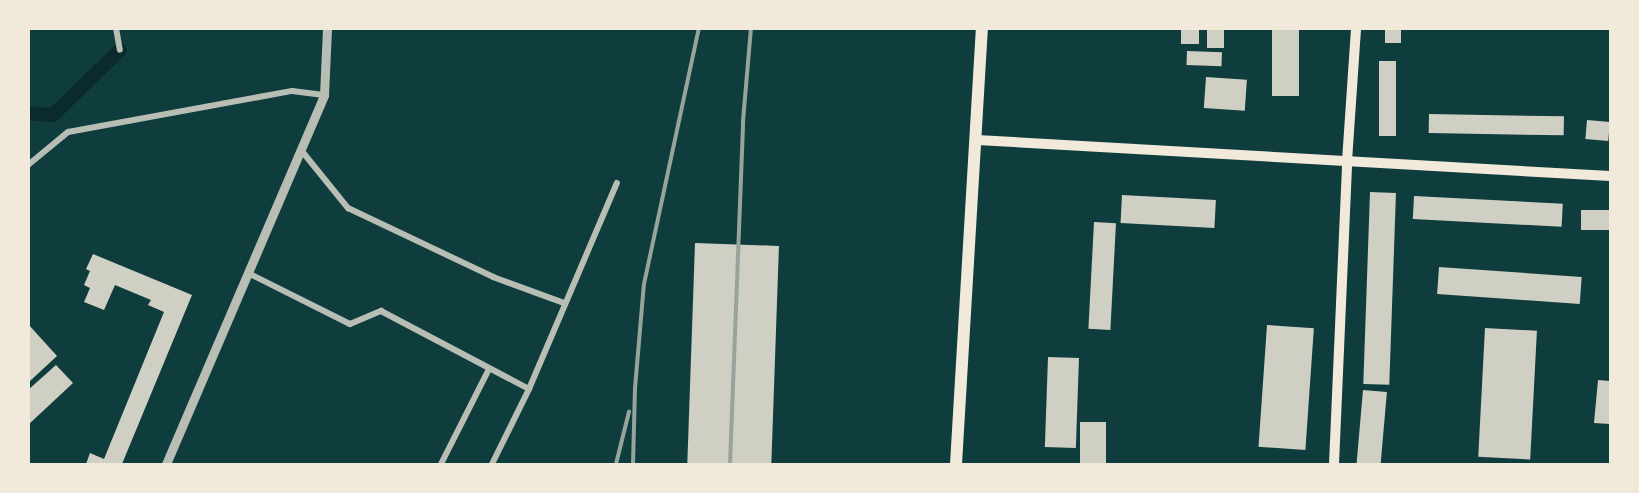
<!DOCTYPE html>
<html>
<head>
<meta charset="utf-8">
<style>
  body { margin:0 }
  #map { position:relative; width:1639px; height:493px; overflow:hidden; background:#0f3d3e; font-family:Roboto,sans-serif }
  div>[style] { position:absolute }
  .canal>* { height:14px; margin:-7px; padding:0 7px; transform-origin:7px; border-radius:7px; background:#0a2a2b }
  .building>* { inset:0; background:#cfcfc3; transform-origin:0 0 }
  .minor>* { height:6px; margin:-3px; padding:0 3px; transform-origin:3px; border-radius:3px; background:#b8beb3 }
  .tertiary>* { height:9px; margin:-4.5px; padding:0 4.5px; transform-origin:4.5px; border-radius:4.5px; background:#b8beb3 }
  .secondary>* { height:10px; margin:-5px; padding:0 5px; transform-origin:5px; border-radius:5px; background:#f1e9da }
  .primary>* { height:12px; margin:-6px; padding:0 6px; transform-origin:6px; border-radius:6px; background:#f1e9da }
  .rail>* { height:4px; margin:-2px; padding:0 2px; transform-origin:2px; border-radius:2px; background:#97a49c }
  span { translate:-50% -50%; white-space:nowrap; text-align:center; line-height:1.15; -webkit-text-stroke:4.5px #f1e9da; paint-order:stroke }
  .frame { position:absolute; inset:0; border:30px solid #f1e9da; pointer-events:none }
</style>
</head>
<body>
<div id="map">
  <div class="canal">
    <div style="left:28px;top:113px;width:25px;rotate:5deg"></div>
    <div style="left:53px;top:115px;width:93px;rotate:-44.1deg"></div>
  </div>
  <div class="building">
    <div style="left:1181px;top:28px;width:18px;height:16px"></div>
    <div style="left:1207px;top:28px;width:17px;height:20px"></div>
    <div style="left:1272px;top:28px;width:27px;height:68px"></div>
    <div style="left:1385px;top:28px;width:16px;height:15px"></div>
    <div style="left:1187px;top:51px;width:35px;height:14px;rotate:2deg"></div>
    <div style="left:1379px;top:61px;width:17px;height:75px"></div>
    <div style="left:1206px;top:77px;width:41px;height:31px;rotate:4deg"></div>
    <div style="left:1429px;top:114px;width:135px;height:19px;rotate:1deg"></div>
    <div style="left:1587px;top:120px;width:23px;height:19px;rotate:5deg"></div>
    <div style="left:1370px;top:192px;width:26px;height:192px;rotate:2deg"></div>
    <div style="left:1122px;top:195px;width:94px;height:28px;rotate:3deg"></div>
    <div style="left:1414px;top:196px;width:149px;height:23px;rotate:3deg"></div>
    <div style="left:1581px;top:210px;width:29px;height:20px"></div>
    <div style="left:1094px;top:222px;width:22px;height:107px;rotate:3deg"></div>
    <div style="left:695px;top:243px;width:84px;height:221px;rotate:2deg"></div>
    <div style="clip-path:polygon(93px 254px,192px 295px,122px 464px,86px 464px,90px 453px,104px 459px,164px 312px,148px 305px,151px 300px,115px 285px,104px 310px,84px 302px,90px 288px,84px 285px,90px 271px,86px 269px)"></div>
    <div style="left:1439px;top:267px;width:143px;height:27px;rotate:4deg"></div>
    <div style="clip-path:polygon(28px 324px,57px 356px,30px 381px,28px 379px)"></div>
    <div style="left:1267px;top:325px;width:47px;height:122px;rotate:4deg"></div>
    <div style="left:1485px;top:328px;width:52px;height:129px;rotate:3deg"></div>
    <div style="left:1048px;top:357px;width:31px;height:90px;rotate:2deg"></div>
    <div style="clip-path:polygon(56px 365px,73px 383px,28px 425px,28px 390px)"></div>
    <div style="clip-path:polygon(1598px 380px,1610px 381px,1610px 424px,1594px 423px)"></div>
    <div style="left:1363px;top:390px;width:24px;height:74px;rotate:5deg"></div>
    <div style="left:1106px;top:422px;width:42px;height:26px;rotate:90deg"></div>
  </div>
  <div class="minor">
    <div style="left:116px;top:28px;width:22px;rotate:80deg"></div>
    <div style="left:301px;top:150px;width:75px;rotate:51deg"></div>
    <div style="left:348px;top:208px;width:161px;rotate:25.4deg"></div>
    <div style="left:493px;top:277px;width:76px;rotate:20.1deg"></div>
    <div style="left:28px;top:165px;width:52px;rotate:-39.5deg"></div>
    <div style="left:68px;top:132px;width:228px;rotate:-10.4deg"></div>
    <div style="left:292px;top:91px;width:32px;rotate:7deg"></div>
    <div style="left:248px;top:273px;width:114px;rotate:26.6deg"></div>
    <div style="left:350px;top:324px;width:34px;rotate:-23deg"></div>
    <div style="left:381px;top:311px;width:167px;rotate:27.8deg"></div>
    <div style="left:441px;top:464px;width:106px;rotate:-63.2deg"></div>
    <div style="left:492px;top:464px;width:84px;rotate:-63.7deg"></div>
    <div style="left:529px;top:389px;width:224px;rotate:-66.9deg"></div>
  </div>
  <div class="tertiary">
    <div style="left:166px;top:464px;width:401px;rotate:-66.8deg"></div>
    <div style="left:324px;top:95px;width:67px;rotate:-87.4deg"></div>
  </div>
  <div class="secondary">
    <div style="left:977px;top:140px;width:634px;rotate:3.26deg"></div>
    <div style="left:1334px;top:464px;width:303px;rotate:-87.5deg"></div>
    <div style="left:1347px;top:161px;width:133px;rotate:-86.1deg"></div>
  </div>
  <div class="primary">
    <div style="left:956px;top:464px;width:437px;rotate:-86.6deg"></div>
  </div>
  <div class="rail">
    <div style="left:616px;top:464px;width:54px;rotate:-76deg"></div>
    <div style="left:633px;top:464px;width:76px;rotate:-88.5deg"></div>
    <div style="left:635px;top:388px;width:104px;rotate:-85.1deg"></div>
    <div style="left:644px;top:284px;width:262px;rotate:-77.9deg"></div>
    <div style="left:730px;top:464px;width:343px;rotate:-87.8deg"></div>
    <div style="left:743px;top:121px;width:93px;rotate:-85.1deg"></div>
  </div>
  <div class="frame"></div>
</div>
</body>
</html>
